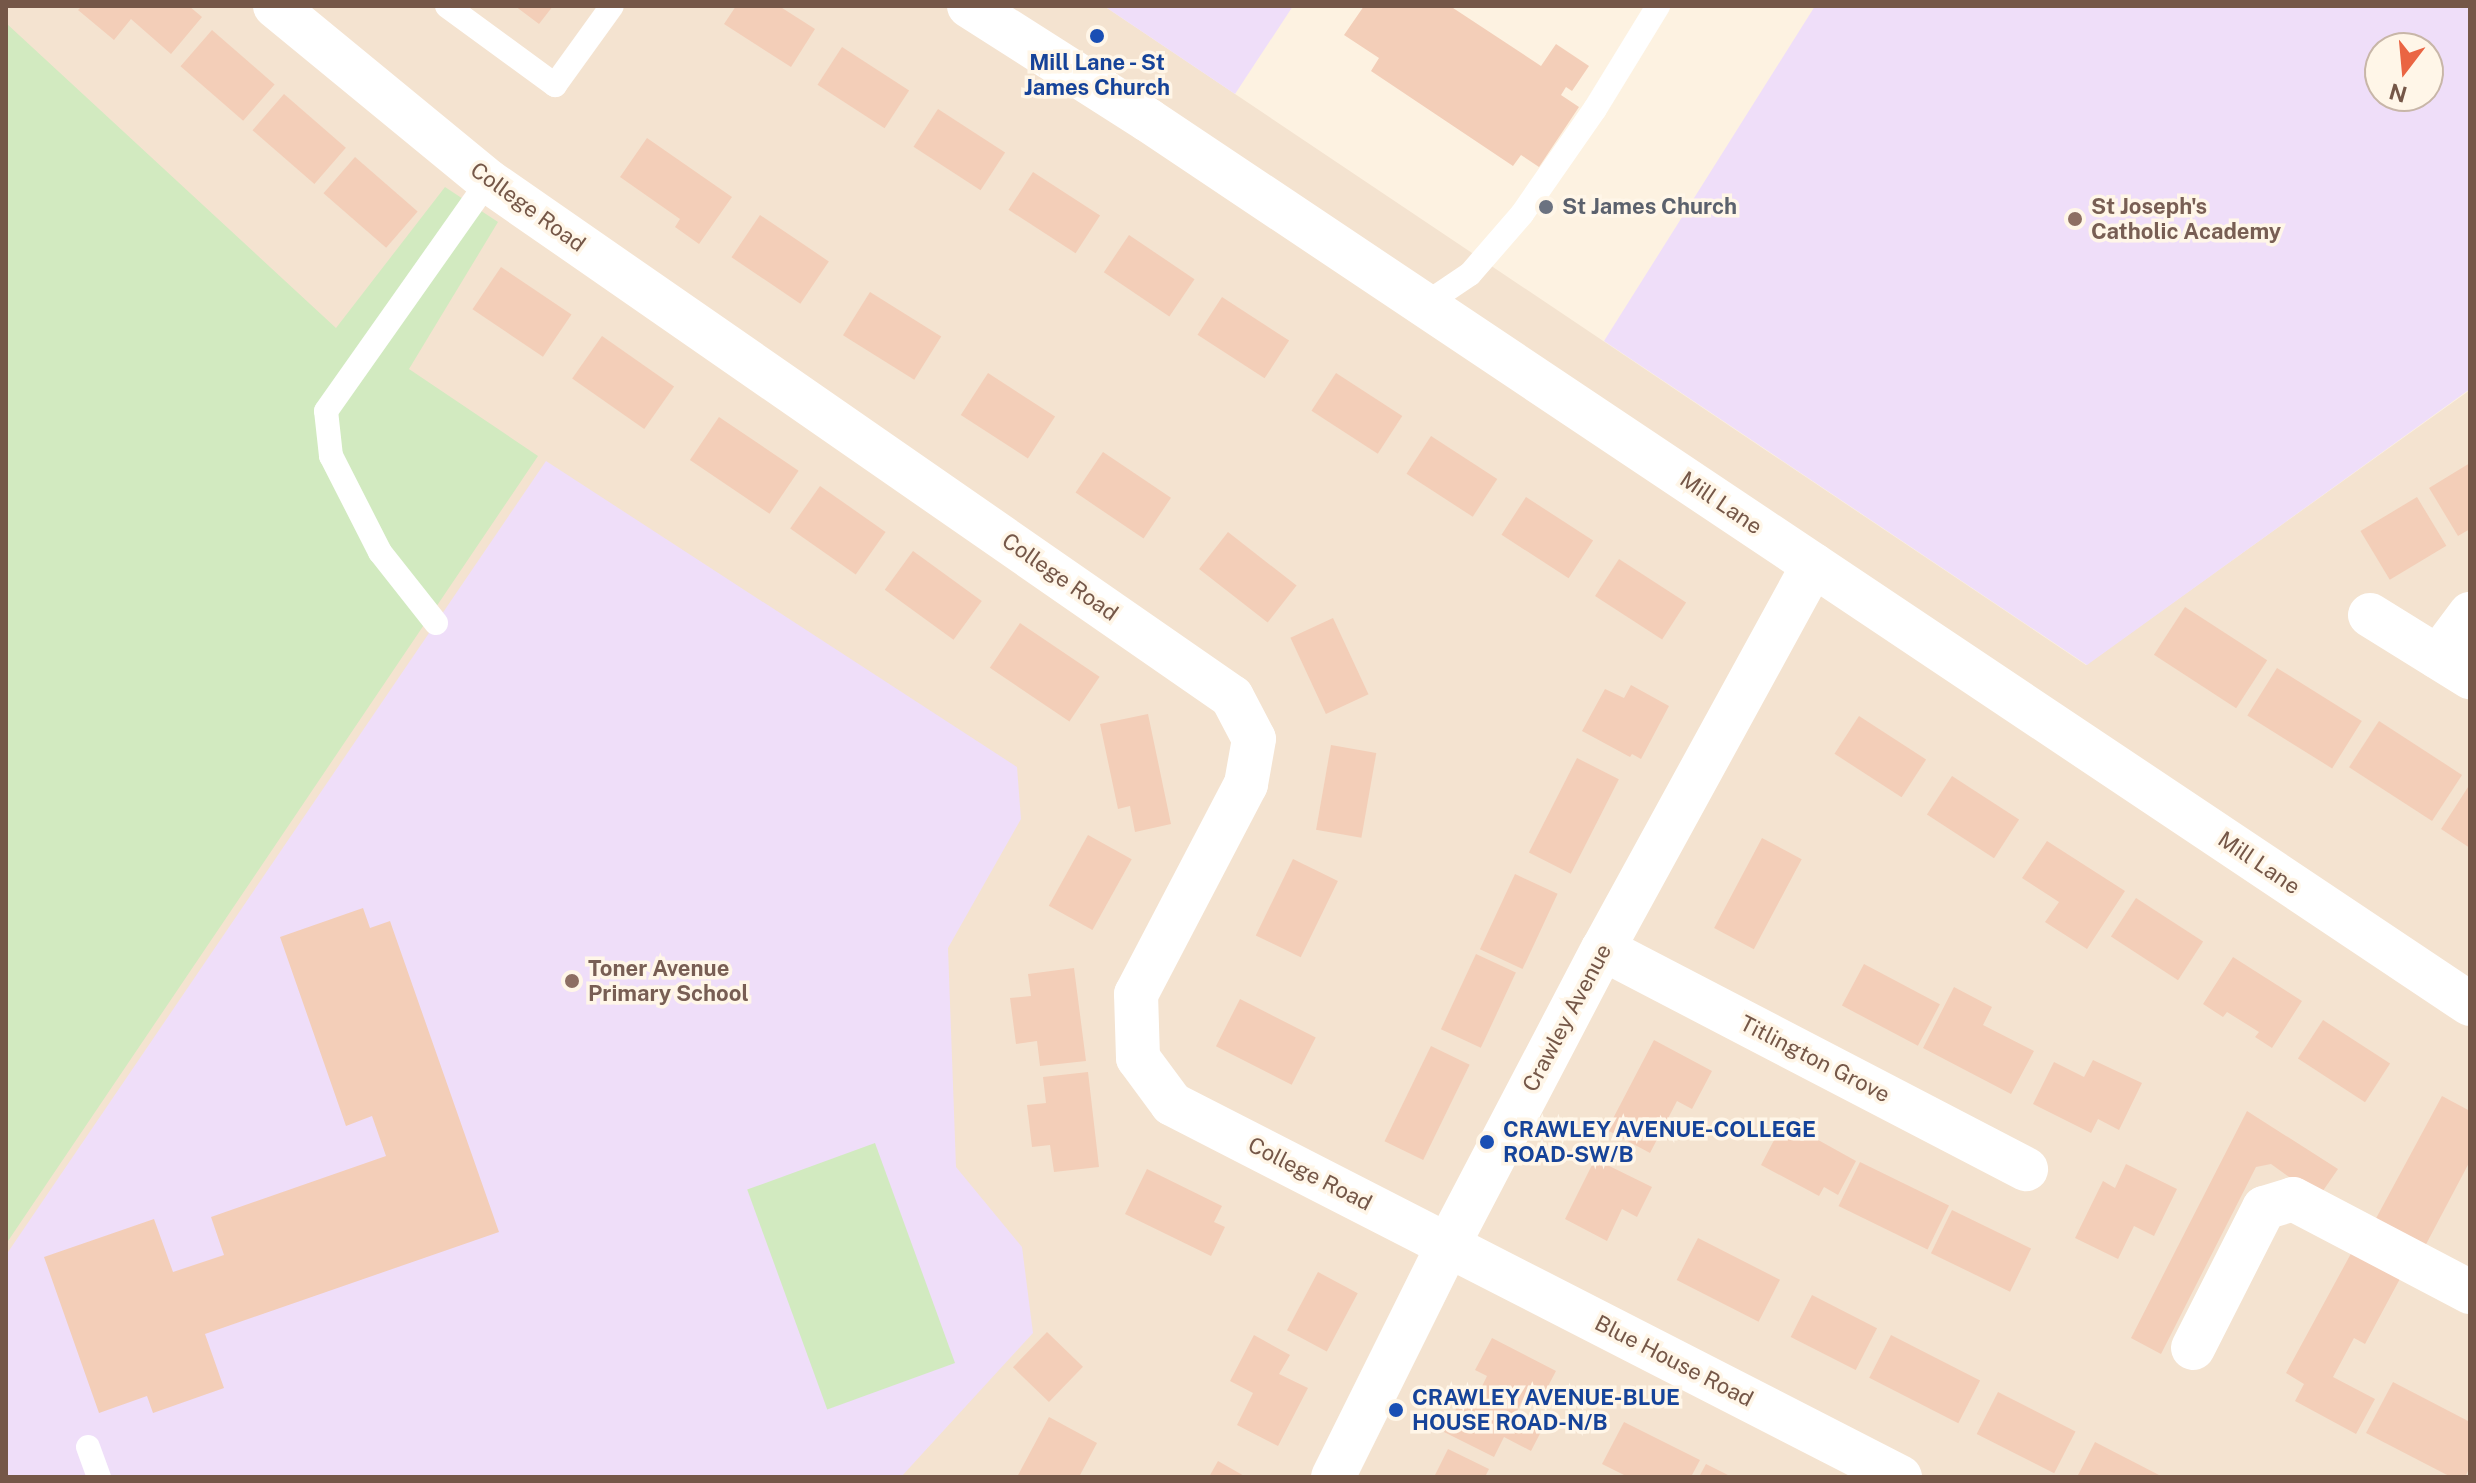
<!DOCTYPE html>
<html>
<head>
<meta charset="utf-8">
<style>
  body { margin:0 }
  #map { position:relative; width:2476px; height:1483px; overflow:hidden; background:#fdf2e1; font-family:"Public Sans",sans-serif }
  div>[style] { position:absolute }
  .residential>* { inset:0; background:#f4e3d0 }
  .education>* { inset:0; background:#efdef9 }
  .green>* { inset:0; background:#d2eac0; transform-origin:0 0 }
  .building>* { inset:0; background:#f3ceb8; transform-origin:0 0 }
  .lane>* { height:24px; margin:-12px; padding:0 12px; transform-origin:12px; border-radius:12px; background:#fff }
  .street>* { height:44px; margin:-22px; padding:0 22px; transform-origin:22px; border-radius:22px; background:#fff }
  .secondary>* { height:44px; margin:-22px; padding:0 22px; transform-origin:22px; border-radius:22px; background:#fff }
  .dots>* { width:22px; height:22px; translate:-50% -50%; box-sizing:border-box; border:4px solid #fff6e8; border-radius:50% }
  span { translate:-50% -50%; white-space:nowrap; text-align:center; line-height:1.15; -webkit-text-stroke:7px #fff6e8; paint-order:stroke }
  .transit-label { font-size:22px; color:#164399; font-weight:700 }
  .left { translate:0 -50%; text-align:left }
  .education-label { font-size:22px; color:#785e54; font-weight:700 }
  .street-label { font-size:22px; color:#755748 }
  .worship-label { font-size:22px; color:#5b616d; font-weight:700 }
  .frame { position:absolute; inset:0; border:8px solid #755748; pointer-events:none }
  .north { position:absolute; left:2364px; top:32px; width:80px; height:80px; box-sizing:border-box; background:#fff6e8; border:2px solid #c8b6a8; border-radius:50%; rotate:196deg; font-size:22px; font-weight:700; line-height:32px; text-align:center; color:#755748 }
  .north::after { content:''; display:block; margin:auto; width:28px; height:36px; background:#ea6543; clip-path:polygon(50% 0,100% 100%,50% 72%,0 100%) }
</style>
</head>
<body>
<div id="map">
  <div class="residential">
    <div style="clip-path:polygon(6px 6px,1104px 6px,2086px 665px,2470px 390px,2470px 1477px,6px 1477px)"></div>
  </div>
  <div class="education">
    <div style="clip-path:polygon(1104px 6px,1293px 6px,1235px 94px)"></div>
    <div style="clip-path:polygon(evenodd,1815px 6px,2470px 6px,2470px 389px,2087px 665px,1604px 341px,1815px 6px,2380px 48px,2428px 48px,2428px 96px,2380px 96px,2380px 48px)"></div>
    <div style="clip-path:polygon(546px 461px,1017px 767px,1021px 819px,948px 948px,956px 1167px,1022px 1247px,1033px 1333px,901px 1477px,6px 1477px,6px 1255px)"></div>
  </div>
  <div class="green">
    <div style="clip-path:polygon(6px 23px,336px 328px,445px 187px,498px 222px,409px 369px,538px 456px,6px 1244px)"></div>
    <div style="left:875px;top:1143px;width:234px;height:136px;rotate:70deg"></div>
  </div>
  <div class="building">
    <div style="clip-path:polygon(82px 6px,189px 6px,202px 17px,171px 54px,131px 19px,114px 40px,78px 10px)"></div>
    <div style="clip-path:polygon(515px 6px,553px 6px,539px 24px)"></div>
    <div style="clip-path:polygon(736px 6px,779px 6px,815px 29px,791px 67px,724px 24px)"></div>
    <div style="clip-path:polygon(1364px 6px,1450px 6px,1541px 66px,1556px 44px,1589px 66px,1572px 91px,1566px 87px,1561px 95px,1579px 107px,1539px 167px,1521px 155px,1513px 166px,1371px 71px,1379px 58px,1344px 35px)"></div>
    <div style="left:212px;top:30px;width:83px;height:48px;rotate:41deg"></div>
    <div style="left:842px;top:47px;width:80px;height:45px;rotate:33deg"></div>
    <div style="left:284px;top:94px;width:82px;height:48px;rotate:41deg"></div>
    <div style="left:938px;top:109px;width:80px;height:45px;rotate:33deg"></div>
    <div style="clip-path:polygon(647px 138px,732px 197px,699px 244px,675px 227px,680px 219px,620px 177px)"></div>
    <div style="left:355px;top:157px;width:83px;height:48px;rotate:41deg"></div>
    <div style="left:1033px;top:172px;width:80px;height:45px;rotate:33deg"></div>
    <div style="left:760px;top:215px;width:83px;height:51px;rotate:34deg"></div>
    <div style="left:1129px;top:235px;width:79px;height:45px;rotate:34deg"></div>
    <div style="left:501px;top:267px;width:85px;height:51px;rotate:34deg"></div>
    <div style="left:870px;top:292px;width:84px;height:51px;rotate:32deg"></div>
    <div style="left:1222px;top:297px;width:80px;height:45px;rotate:33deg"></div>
    <div style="left:602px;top:336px;width:88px;height:52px;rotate:35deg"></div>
    <div style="left:988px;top:373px;width:80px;height:50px;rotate:33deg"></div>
    <div style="left:1336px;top:373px;width:79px;height:45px;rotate:33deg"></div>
    <div style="left:719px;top:417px;width:96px;height:52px;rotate:34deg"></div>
    <div style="left:1431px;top:436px;width:79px;height:45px;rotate:33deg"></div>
    <div style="left:1103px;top:452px;width:82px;height:49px;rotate:34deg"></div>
    <div style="clip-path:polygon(2470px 463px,2470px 529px,2458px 536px,2429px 488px)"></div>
    <div style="left:820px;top:486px;width:80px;height:52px;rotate:35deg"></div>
    <div style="left:1526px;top:497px;width:80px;height:45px;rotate:33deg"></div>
    <div style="left:2417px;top:497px;width:57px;height:66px;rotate:59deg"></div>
    <div style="left:1228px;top:532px;width:87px;height:47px;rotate:38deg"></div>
    <div style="left:913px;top:551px;width:85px;height:48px;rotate:36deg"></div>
    <div style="left:1619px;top:559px;width:80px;height:44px;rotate:33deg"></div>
    <div style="left:2185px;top:607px;width:98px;height:57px;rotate:33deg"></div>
    <div style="left:1333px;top:618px;width:84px;height:47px;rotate:65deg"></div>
    <div style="left:1020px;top:623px;width:96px;height:54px;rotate:34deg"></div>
    <div style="left:2277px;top:668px;width:100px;height:56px;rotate:32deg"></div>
    <div style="clip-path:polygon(1631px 685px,1669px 706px,1641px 759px,1632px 754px,1630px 757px,1582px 731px,1605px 689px,1624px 698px)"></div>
    <div style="clip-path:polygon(1148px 714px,1171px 824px,1135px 832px,1130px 806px,1118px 809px,1100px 724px)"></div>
    <div style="left:1859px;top:716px;width:80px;height:45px;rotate:33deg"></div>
    <div style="left:2379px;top:721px;width:99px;height:55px;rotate:33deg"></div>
    <div style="left:1331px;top:745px;width:46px;height:86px;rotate:10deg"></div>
    <div style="left:1577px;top:758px;width:47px;height:106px;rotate:27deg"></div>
    <div style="left:1952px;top:776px;width:80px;height:46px;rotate:33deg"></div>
    <div style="clip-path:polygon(2470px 784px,2470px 848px,2441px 829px)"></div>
    <div style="left:1088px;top:835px;width:50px;height:81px;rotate:29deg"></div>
    <div style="left:1762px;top:838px;width:45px;height:102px;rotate:28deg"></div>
    <div style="clip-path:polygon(2047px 841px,2125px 891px,2087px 949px,2045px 922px,2059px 902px,2022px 878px)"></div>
    <div style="left:1293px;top:859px;width:50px;height:85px;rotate:26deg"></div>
    <div style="left:1515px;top:874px;width:47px;height:83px;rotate:25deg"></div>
    <div style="left:2136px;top:898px;width:80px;height:46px;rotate:33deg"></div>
    <div style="clip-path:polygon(363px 908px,370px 928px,390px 921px,499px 1232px,205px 1334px,224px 1388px,153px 1413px,147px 1396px,99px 1413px,44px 1257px,154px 1219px,173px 1272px,224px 1255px,211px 1217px,386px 1156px,372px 1116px,346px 1126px,280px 937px)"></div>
    <div style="left:1476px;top:954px;width:44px;height:83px;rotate:25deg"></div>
    <div style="clip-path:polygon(2233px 957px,2302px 1001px,2272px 1048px,2255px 1037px,2259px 1032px,2227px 1012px,2223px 1017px,2203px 1004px)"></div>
    <div style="left:1864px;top:964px;width:86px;height:47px;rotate:28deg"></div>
    <div style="clip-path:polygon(1074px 968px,1086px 1061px,1040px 1066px,1037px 1041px,1016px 1044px,1010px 998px,1031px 996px,1028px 974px)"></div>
    <div style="clip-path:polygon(1954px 987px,1992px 1007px,1983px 1025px,2034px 1051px,2011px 1094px,1923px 1048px)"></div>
    <div style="left:1240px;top:999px;width:85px;height:53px;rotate:27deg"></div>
    <div style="left:2323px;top:1020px;width:80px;height:46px;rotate:33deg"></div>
    <div style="clip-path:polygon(1654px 1040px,1712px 1071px,1692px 1109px,1677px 1101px,1650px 1153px,1607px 1130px)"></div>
    <div style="left:1431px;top:1046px;width:43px;height:106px;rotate:26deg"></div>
    <div style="clip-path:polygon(2093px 1060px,2142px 1083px,2119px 1130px,2098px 1119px,2091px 1133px,2033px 1104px,2054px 1062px,2084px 1077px)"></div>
    <div style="clip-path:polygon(1088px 1072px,1099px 1167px,1054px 1172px,1050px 1145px,1032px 1147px,1027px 1105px,1046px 1103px,1043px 1077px)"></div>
    <div style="clip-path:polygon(2442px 1096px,2470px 1111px,2470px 1161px,2423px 1250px,2373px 1224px)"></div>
    <div style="clip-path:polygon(2247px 1111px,2338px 1169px,2318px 1198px,2271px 1164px,2256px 1167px,2161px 1354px,2131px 1338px)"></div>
    <div style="clip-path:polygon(1784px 1121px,1856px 1161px,1838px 1195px,1824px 1187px,1819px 1196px,1761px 1165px)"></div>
    <div style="clip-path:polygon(1595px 1159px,1652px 1187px,1637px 1217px,1622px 1209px,1607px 1241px,1565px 1219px)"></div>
    <div style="left:1860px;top:1162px;width:99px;height:49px;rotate:26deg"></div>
    <div style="clip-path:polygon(2126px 1164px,2177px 1189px,2154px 1236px,2134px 1226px,2118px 1259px,2075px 1238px,2103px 1181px,2115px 1188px)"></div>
    <div style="clip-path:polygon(1147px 1169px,1222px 1206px,1214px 1222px,1225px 1227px,1211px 1256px,1125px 1214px)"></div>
    <div style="left:1952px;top:1210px;width:88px;height:48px;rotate:26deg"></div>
    <div style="left:1698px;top:1238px;width:92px;height:47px;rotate:27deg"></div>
    <div style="clip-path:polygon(2354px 1248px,2402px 1275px,2365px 1344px,2354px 1338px,2333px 1377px,2375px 1399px,2356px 1434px,2295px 1401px,2304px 1384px,2286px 1373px)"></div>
    <div style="left:1318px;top:1272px;width:45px;height:66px;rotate:28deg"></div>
    <div style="left:1812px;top:1295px;width:73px;height:47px;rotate:27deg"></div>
    <div style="left:1047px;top:1332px;width:50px;height:49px;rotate:44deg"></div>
    <div style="clip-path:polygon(1254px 1335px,1290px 1355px,1279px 1374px,1308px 1388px,1278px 1446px,1237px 1425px,1253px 1393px,1230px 1381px)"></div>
    <div style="left:1891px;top:1335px;width:100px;height:48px;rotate:27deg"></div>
    <div style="clip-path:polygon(1492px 1338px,1556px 1371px,1545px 1392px,1530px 1385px,1517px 1411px,1545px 1424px,1531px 1451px,1504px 1437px,1494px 1457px,1444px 1432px,1459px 1403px,1471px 1409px,1487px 1376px,1475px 1370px)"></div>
    <div style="clip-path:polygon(2393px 1382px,2470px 1422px,2470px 1467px,2465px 1477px,2451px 1477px,2366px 1433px)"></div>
    <div style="left:1998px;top:1392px;width:87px;height:47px;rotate:27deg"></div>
    <div style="clip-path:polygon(1049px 1417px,1097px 1443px,1079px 1477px,1017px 1477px)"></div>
    <div style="clip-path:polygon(1624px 1422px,1700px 1460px,1691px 1477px,1628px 1477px,1602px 1464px)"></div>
    <div style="clip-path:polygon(2095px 1442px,2159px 1475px,2158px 1477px,2077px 1477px)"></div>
    <div style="clip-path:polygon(1448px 1449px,1489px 1469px,1485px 1477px,1434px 1477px)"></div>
    <div style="clip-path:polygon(1218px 1461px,1246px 1477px,1209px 1477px)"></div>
    <div style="clip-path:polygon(1706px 1464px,1732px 1477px,1699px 1477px)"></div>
  </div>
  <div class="lane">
    <div style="left:447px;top:6px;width:134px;rotate:36.2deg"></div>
    <div style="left:555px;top:85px;width:97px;rotate:-54.2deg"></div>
    <div style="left:1424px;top:305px;width:55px;rotate:-34deg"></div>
    <div style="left:1470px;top:274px;width:79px;rotate:-49.1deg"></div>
    <div style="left:1522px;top:214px;width:128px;rotate:-55.2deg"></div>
    <div style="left:1595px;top:109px;width:121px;rotate:-58.5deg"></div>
    <div style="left:436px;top:623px;width:90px;rotate:-128.3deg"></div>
    <div style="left:380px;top:552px;width:108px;rotate:-117deg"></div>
    <div style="left:331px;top:456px;width:45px;rotate:-96.3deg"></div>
    <div style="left:326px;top:411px;width:281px;rotate:-54.8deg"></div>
    <div style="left:88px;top:1447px;width:32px;rotate:70deg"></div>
  </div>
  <div class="street">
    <div style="left:275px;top:6px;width:276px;rotate:39.4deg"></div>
    <div style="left:488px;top:181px;width:905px;rotate:34.74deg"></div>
    <div style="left:1232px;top:697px;width:47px;rotate:62.4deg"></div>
    <div style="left:1254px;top:739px;width:46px;rotate:100.1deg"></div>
    <div style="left:1246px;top:784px;width:237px;rotate:117.6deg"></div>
    <div style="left:1136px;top:994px;width:64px;rotate:88.2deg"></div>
    <div style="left:1138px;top:1058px;width:57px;rotate:53.5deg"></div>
    <div style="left:1172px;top:1104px;width:818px;rotate:27.13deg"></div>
    <div style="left:2370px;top:615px;width:118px;rotate:31.8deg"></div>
    <div style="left:2438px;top:657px;width:54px;rotate:-53.3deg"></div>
    <div style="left:1603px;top:949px;width:477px;rotate:27.5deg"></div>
    <div style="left:2193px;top:1348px;width:157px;rotate:-63.1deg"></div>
    <div style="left:2264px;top:1208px;width:30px;rotate:-17deg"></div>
    <div style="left:2293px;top:1199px;width:200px;rotate:27.7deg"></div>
    <div style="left:1333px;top:1477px;width:259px;rotate:-63.6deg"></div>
    <div style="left:1448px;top:1245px;width:334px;rotate:-62.4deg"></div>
    <div style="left:1603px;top:949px;width:438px;rotate:-61.3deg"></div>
  </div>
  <div class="secondary">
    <div style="left:969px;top:6px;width:212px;rotate:32.5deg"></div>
    <div style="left:1148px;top:120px;width:1590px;rotate:33.77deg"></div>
  </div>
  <div class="dots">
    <div style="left:1097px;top:36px;background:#1a4fb4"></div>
    <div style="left:1546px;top:207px;background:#6b7280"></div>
    <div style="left:2075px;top:219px;background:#8d6e63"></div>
    <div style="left:572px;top:981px;background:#8d6e63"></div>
    <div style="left:1487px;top:1142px;background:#1a4fb4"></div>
    <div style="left:1396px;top:1410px;background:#1a4fb4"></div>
  </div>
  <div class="transit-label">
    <span style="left:1097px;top:75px">Mill Lane - St<br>James Church</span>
    <span class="left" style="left:1503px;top:1142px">CRAWLEY AVENUE-COLLEGE<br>ROAD-SW/B</span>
    <span class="left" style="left:1412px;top:1410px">CRAWLEY AVENUE-BLUE<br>HOUSE ROAD-N/B</span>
  </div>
  <div class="education-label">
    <span class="left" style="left:2091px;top:219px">St Joseph's<br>Catholic Academy</span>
    <span class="left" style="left:588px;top:981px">Toner Avenue<br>Primary School</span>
  </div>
  <div class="street-label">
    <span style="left:528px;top:207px;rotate:36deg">College Road</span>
    <span style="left:1721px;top:503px;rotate:34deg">Mill Lane</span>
    <span style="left:1060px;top:577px;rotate:35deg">College Road</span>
    <span style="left:2259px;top:863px;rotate:34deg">Mill Lane</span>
    <span style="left:1567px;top:1018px;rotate:-62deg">Crawley Avenue</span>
    <span style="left:1815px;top:1059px;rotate:27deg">Titlington Grove</span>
    <span style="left:1310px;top:1174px;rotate:27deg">College Road</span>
    <span style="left:1674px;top:1361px;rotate:27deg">Blue House Road</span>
  </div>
  <div class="worship-label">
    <span class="left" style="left:1562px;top:207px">St James Church</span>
  </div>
  <div class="frame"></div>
  <div class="north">N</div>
</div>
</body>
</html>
